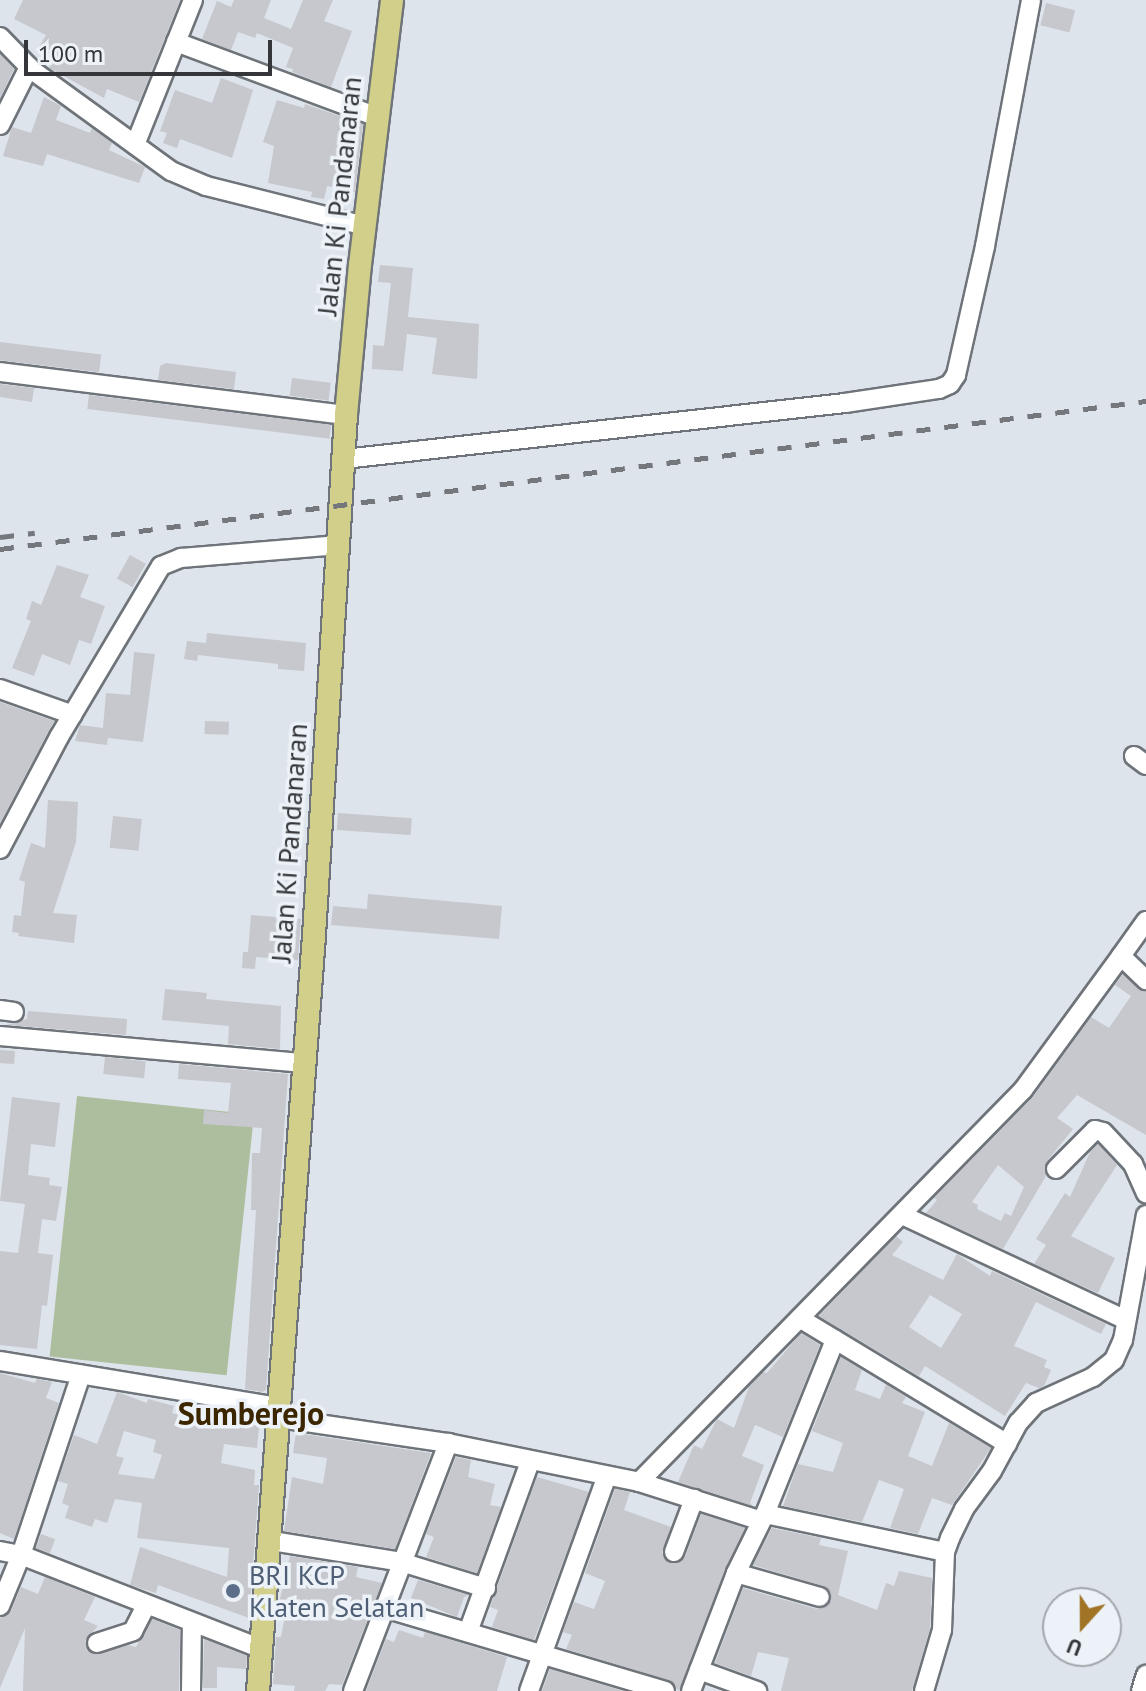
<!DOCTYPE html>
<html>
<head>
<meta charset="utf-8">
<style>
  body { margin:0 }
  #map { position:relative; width:1146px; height:1691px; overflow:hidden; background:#dee4eb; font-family:"PT Sans",sans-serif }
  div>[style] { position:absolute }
  .green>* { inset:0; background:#adbe9f; transform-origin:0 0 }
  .building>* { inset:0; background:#c7c7ce; transform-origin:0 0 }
  .roads { filter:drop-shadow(2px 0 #6e7479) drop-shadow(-2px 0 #6e7479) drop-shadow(0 2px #6e7479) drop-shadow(0 -2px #6e7479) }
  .minor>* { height:18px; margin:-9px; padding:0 9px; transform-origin:9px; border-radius:9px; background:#fff }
  .major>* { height:22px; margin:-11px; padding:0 11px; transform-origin:11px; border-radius:11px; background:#d1cf89 }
  .rail>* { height:5px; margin-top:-2.5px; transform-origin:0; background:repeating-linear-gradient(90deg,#74777c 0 14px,transparent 0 28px) }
  .dots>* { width:22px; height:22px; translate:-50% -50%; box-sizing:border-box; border:4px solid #ecf2f8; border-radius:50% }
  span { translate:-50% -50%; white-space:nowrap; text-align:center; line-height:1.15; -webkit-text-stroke:7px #ecf2f8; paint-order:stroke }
  .street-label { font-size:28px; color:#343639 }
  .service-label { font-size:28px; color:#4e5e75 }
  .left { translate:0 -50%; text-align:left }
  .quarter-label { font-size:32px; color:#3c2600; font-weight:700 }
  .north { position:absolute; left:1042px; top:1587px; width:80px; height:80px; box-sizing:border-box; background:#ecf2f8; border:2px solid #a2a7ac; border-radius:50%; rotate:201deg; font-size:22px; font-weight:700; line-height:32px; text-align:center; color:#343639 }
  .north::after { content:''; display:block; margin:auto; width:28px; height:36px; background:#a17325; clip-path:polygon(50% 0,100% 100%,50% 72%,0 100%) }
  .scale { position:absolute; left:24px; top:40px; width:248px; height:36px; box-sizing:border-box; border:4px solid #343639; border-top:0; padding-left:10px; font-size:24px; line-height:28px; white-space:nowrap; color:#343639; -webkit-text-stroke:6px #ecf2f8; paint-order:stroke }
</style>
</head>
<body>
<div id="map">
  <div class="green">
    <div style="left:77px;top:1096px;width:178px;height:262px;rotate:6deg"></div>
  </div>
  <div class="building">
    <div style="clip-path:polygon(23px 0,180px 0,139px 102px,107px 89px,104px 98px,49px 68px,55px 58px,38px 49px,46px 35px,14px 19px)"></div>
    <div style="clip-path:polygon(234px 0,271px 0,264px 18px,291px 29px,303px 0,333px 0,324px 21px,352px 31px,331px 87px,292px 72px,293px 69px,286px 67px,293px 48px,257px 33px,255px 38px,238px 32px,231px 50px,202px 39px,217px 1px,231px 7px)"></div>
    <div style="left:1046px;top:3px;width:30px;height:23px;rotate:14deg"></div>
    <div style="clip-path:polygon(0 54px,14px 69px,0 98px)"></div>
    <div style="clip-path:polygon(221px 78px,253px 90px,232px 158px,180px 139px,177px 148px,163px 143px,167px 133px,160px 131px,175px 90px,212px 103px)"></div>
    <div style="clip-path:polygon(44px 97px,61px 106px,56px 120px,90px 133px,92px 128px,112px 143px,109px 150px,145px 167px,139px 183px,47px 154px,43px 166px,3px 156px,12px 127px,31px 133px)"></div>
    <div style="clip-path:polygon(277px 100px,304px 108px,305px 104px,363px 124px,355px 192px,327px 186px,324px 199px,311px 197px,312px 192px,268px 183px,274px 146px,263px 142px)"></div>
    <div style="clip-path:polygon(380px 265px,413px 268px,408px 317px,479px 324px,477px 379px,432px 374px,437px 338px,407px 334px,403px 371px,372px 369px,373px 345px,384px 346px,391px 283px,378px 282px)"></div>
    <div style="left:0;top:342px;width:102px;height:18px;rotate:7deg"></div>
    <div style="clip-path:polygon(166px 363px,236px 372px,234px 389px,158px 380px,160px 366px)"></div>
    <div style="left:292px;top:378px;width:39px;height:18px;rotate:7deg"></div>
    <div style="clip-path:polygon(0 384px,34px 388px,32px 402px,0 397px)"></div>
    <div style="left:89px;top:395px;width:244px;height:14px;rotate:7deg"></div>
    <div style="left:130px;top:555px;width:18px;height:27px;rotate:29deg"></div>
    <div style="clip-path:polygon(57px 565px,89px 575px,80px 597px,105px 606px,91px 644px,79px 640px,70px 665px,42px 654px,34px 676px,12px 668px,31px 621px,26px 619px,32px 601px,41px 605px)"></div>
    <div style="clip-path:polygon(207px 633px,306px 643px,304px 671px,278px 669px,278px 664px,198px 655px,197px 661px,184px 659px,187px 641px,206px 643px)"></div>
    <div style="clip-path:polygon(134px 652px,155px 654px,143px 742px,108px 738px,107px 745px,75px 741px,80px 725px,103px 728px,106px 693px,130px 695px)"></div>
    <div style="clip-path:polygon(0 702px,54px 721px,0 823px)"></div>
    <div style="left:205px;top:721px;width:24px;height:13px;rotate:2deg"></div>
    <div style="clip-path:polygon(48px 800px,78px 802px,76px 842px,53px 913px,77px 915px,74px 943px,18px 936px,19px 933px,12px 932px,14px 915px,21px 916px,25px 882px,19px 880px,31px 843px,45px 848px)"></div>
    <div style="left:338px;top:813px;width:74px;height:17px;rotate:4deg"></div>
    <div style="left:113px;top:816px;width:29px;height:32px;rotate:6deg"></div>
    <div style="clip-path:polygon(368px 894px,502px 906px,499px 939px,331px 925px,333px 906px,367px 909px)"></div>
    <div style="clip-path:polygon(251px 915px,301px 919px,298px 960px,256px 957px,255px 969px,242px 968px,243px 952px,248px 952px)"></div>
    <div style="clip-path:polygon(evenodd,1123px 974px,1146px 992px,1146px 1135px,1077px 1095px,1057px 1118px,1073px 1129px,1047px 1161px,1046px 1176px,1003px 1249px,926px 1213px,937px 1200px,934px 1198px,1033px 1097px,1091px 1017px,1109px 1028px,1131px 996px,1115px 985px,1123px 974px,998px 1165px,1024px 1187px,1011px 1216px,1005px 1213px,1001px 1221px,977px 1209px,978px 1205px,972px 1202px,998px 1165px)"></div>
    <div style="clip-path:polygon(165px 989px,207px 993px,206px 999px,281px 1006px,280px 1049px,228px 1044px,229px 1026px,162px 1020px)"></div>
    <div style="clip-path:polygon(28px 1011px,127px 1019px,126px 1035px,7px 1025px,27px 1019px)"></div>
    <div style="left:0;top:1050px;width:15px;height:13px;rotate:4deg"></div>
    <div style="left:105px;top:1057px;width:41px;height:17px;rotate:6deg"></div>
    <div style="clip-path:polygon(179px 1064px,288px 1074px,266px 1390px,262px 1392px,245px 1389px,256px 1210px,251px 1210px,252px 1153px,260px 1153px,262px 1128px,203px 1124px,204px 1110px,228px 1113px,231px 1083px,178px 1079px)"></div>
    <div style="clip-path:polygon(12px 1097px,60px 1103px,55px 1147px,31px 1144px,28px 1175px,50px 1178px,49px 1185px,62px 1187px,56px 1221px,42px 1219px,38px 1253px,53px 1255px,47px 1306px,42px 1305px,37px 1349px,0 1345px,0 1251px,18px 1253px,25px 1204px,0 1201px)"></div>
    <div style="clip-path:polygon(1098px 1144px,1117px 1165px,1071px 1236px,1115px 1258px,1098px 1293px,1034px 1264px,1046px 1245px,1036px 1239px,1065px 1193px,1070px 1197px,1090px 1152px)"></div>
    <div style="clip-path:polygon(evenodd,896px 1236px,903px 1242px,892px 1255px,943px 1280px,957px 1254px,990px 1276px,992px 1271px,1106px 1324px,1101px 1334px,1036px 1302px,1014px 1346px,1047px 1360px,1044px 1367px,1051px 1370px,1044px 1386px,1039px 1388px,1026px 1383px,1005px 1416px,925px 1366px,919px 1376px,819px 1316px,896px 1236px,930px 1295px,962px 1314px,941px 1348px,909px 1327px,930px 1295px)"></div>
    <div style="clip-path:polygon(801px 1333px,820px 1345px,783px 1437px,755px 1425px,742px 1456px,764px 1465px,750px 1503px,753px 1506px,678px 1482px,694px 1445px,702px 1449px,717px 1419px,734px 1428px,749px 1387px,763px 1372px,767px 1373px)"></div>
    <div style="clip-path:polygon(841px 1357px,862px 1370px,855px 1390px,880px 1399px,886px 1384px,906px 1397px,902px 1403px,925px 1412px,908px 1456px,932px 1466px,949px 1423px,991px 1448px,952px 1505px,932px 1498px,918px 1534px,890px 1528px,904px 1489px,879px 1480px,862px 1522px,783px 1506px,798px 1464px,833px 1472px,843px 1443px,812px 1431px)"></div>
    <div style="clip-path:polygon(0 1373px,35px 1383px,37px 1379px,52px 1382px,46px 1398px,59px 1403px,14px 1539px,0 1533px)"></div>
    <div style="clip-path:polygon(evenodd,117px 1392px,147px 1403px,148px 1399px,174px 1406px,172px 1413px,213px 1425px,214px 1408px,260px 1416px,257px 1448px,224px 1444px,221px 1463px,255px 1470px,254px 1485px,259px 1485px,249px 1618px,158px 1585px,156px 1593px,130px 1585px,140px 1547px,227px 1577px,229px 1548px,137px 1538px,142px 1503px,115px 1499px,107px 1523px,95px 1519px,92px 1527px,65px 1518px,69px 1506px,62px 1503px,68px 1484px,58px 1481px,74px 1435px,97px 1444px,117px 1392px,124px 1431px,156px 1440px,153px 1452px,162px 1455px,154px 1479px,118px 1474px,124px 1458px,116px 1456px,124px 1431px)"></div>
    <div style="clip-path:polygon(296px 1433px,431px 1453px,395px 1549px,284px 1531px,292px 1477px,323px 1484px,327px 1458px,293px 1453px)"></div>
    <div style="clip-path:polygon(456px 1457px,471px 1460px,468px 1477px,495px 1484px,490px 1505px,501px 1507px,477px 1573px,426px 1557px,434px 1537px,426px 1534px)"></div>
    <div style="clip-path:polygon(537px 1477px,589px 1492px,534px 1640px,492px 1627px,498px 1610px,490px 1607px)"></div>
    <div style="clip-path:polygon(615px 1489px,630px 1492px,624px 1510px,671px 1527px,662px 1553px,671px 1563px,685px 1557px,701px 1514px,745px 1528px,725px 1569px,679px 1691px,668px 1680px,566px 1649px,572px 1635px,563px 1632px,574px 1602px,594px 1609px,605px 1581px,585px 1573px)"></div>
    <div style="clip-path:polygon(772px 1528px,821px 1538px,819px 1545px,848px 1551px,838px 1595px,877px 1610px,886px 1583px,894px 1586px,899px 1571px,932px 1578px,930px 1628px,912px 1691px,781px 1691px,789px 1658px,758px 1652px,751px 1676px,715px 1663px,743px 1588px,817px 1609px,831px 1601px,831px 1593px,824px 1586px,753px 1565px)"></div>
    <div style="left:41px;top:1534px;width:15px;height:15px;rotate:20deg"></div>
    <div style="clip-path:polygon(290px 1556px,358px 1567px,356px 1577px,382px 1583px,342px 1685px,329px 1684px,325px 1691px,294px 1691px,295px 1686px,273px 1684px,276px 1637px,281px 1637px,287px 1605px,279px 1603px)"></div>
    <div style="clip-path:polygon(45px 1577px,95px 1597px,84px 1620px,98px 1626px,85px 1641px,94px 1654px,128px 1645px,136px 1647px,152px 1619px,180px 1630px,179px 1691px,23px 1691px,25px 1628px,0 1688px,0 1618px,11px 1611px,21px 1587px,38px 1594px)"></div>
    <div style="clip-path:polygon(418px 1580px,469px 1595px,464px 1597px,457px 1617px,411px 1598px)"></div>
    <div style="clip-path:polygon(399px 1630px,423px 1638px,425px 1632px,507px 1657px,497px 1691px,366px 1691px,386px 1639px,394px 1642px)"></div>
    <div style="clip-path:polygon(204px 1639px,247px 1656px,246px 1669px,217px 1667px,217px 1688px,203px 1688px)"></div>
    <div style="clip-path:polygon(550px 1669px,623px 1691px,542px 1691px)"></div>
  </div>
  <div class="roads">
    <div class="minor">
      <div style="left:0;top:37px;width:46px;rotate:45.9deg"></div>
      <div style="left:32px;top:70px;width:172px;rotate:36deg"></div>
      <div style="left:171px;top:171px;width:38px;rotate:23deg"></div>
      <div style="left:206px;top:186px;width:164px;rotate:14.1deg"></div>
      <div style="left:176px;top:42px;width:215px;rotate:20.4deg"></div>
      <div style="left:0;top:125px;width:65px;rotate:-63.4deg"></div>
      <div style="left:135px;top:145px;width:156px;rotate:-68.2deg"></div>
      <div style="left:0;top:372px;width:349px;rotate:7.1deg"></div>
      <div style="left:344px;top:459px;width:504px;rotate:-6.38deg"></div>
      <div style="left:845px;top:403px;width:95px;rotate:-8.5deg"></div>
      <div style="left:939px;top:389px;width:12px;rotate:-24deg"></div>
      <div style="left:950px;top:384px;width:11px;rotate:-56deg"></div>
      <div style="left:956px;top:375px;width:132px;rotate:-77.3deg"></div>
      <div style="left:985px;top:246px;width:250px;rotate:-79.4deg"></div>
      <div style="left:0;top:689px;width:77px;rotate:19.6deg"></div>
      <div style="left:1134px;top:756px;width:15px;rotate:37deg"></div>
      <div style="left:0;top:849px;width:127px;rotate:-62.2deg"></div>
      <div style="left:59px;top:737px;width:199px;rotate:-59.2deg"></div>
      <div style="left:161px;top:566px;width:22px;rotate:-22deg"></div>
      <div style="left:181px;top:558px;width:159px;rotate:-4.7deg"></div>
      <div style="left:1121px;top:956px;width:43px;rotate:-54.5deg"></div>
      <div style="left:0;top:1010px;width:14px;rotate:8deg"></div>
      <div style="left:0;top:1036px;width:305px;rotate:5.1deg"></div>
      <div style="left:1056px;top:1169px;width:55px;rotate:-45deg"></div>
      <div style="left:1095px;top:1130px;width:8px;rotate:14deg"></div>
      <div style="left:1103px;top:1132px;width:44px;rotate:46.8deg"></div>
      <div style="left:1133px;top:1164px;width:32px;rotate:66deg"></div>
      <div style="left:902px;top:1215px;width:247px;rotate:25.1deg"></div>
      <div style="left:801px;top:1319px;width:241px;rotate:31.2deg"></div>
      <div style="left:0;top:1361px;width:283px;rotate:9.4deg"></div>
      <div style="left:278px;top:1418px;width:172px;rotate:8.4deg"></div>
      <div style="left:448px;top:1443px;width:195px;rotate:11.5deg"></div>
      <div style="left:639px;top:1482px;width:549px;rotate:-45.59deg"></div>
      <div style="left:1023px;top:1090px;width:166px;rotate:-53.8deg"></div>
      <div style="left:1121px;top:956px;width:35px;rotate:44deg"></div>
      <div style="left:639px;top:1482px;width:126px;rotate:17.6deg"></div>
      <div style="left:765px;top:1514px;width:184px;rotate:11.9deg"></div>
      <div style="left:272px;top:1541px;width:131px;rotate:9.2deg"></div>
      <div style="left:401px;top:1562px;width:89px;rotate:17deg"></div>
      <div style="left:0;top:1551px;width:21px;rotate:11deg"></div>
      <div style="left:21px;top:1555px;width:259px;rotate:21.3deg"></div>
      <div style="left:674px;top:1552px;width:57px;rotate:-69.3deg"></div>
      <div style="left:736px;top:1573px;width:87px;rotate:15.9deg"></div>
      <div style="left:0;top:1606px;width:55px;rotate:-67.6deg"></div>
      <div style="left:21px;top:1555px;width:190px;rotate:-71.6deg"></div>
      <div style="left:385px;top:1608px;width:292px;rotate:16.5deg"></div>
      <div style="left:468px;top:1632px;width:181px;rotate:-70deg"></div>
      <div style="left:97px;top:1643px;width:38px;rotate:-18deg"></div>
      <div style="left:133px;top:1631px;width:29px;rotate:-63deg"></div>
      <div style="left:699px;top:1670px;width:62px;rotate:19.9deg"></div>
      <div style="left:191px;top:1691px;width:68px;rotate:-89.2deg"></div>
      <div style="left:353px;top:1691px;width:266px;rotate:-69deg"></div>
      <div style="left:529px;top:1691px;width:229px;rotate:-70.1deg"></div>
      <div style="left:691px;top:1691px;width:126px;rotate:-69.1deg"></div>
      <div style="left:736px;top:1573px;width:66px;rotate:-63.8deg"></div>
      <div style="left:765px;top:1514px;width:188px;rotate:-68.1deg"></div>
      <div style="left:924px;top:1691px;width:64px;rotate:-73.6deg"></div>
      <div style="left:942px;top:1630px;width:78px;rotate:-87.8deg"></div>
      <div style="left:945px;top:1552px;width:15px;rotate:-70deg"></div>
      <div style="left:950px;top:1538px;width:32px;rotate:-64deg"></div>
      <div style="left:964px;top:1509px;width:47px;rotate:-53.6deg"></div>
      <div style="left:992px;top:1471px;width:55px;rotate:-61.6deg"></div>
      <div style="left:1018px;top:1423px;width:27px;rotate:-48deg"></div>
      <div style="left:1036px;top:1403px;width:63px;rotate:-24.5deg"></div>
      <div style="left:1093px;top:1377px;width:27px;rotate:-39deg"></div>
      <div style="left:1114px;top:1360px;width:22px;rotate:-66deg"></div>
      <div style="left:1123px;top:1340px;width:127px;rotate:-79.6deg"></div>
      <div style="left:1141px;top:1691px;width:17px;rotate:-73deg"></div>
    </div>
    <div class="major">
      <div style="left:258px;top:1691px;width:758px;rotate:-85.76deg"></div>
      <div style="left:314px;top:935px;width:521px;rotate:-86.48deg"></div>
      <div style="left:346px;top:415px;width:151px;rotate:-84.7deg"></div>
      <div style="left:360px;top:265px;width:267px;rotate:-83.1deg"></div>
    </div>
  </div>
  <div class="rail">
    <div style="left:0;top:537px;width:35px;rotate:-7deg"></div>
    <div style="left:0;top:549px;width:1156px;rotate:-7.36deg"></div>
  </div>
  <div class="dots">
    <div style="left:233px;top:1591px;background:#5c6f8a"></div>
  </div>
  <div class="street-label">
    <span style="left:339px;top:196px;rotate:-84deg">Jalan Ki Pandanaran</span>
    <span style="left:289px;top:843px;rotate:-86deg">Jalan Ki Pandanaran</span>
  </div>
  <div class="service-label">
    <span class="left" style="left:249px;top:1591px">BRI KCP<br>Klaten Selatan</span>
  </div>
  <div class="quarter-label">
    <span style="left:251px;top:1413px">Sumberejo</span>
  </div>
  <div class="north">U</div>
  <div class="scale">100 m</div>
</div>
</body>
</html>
